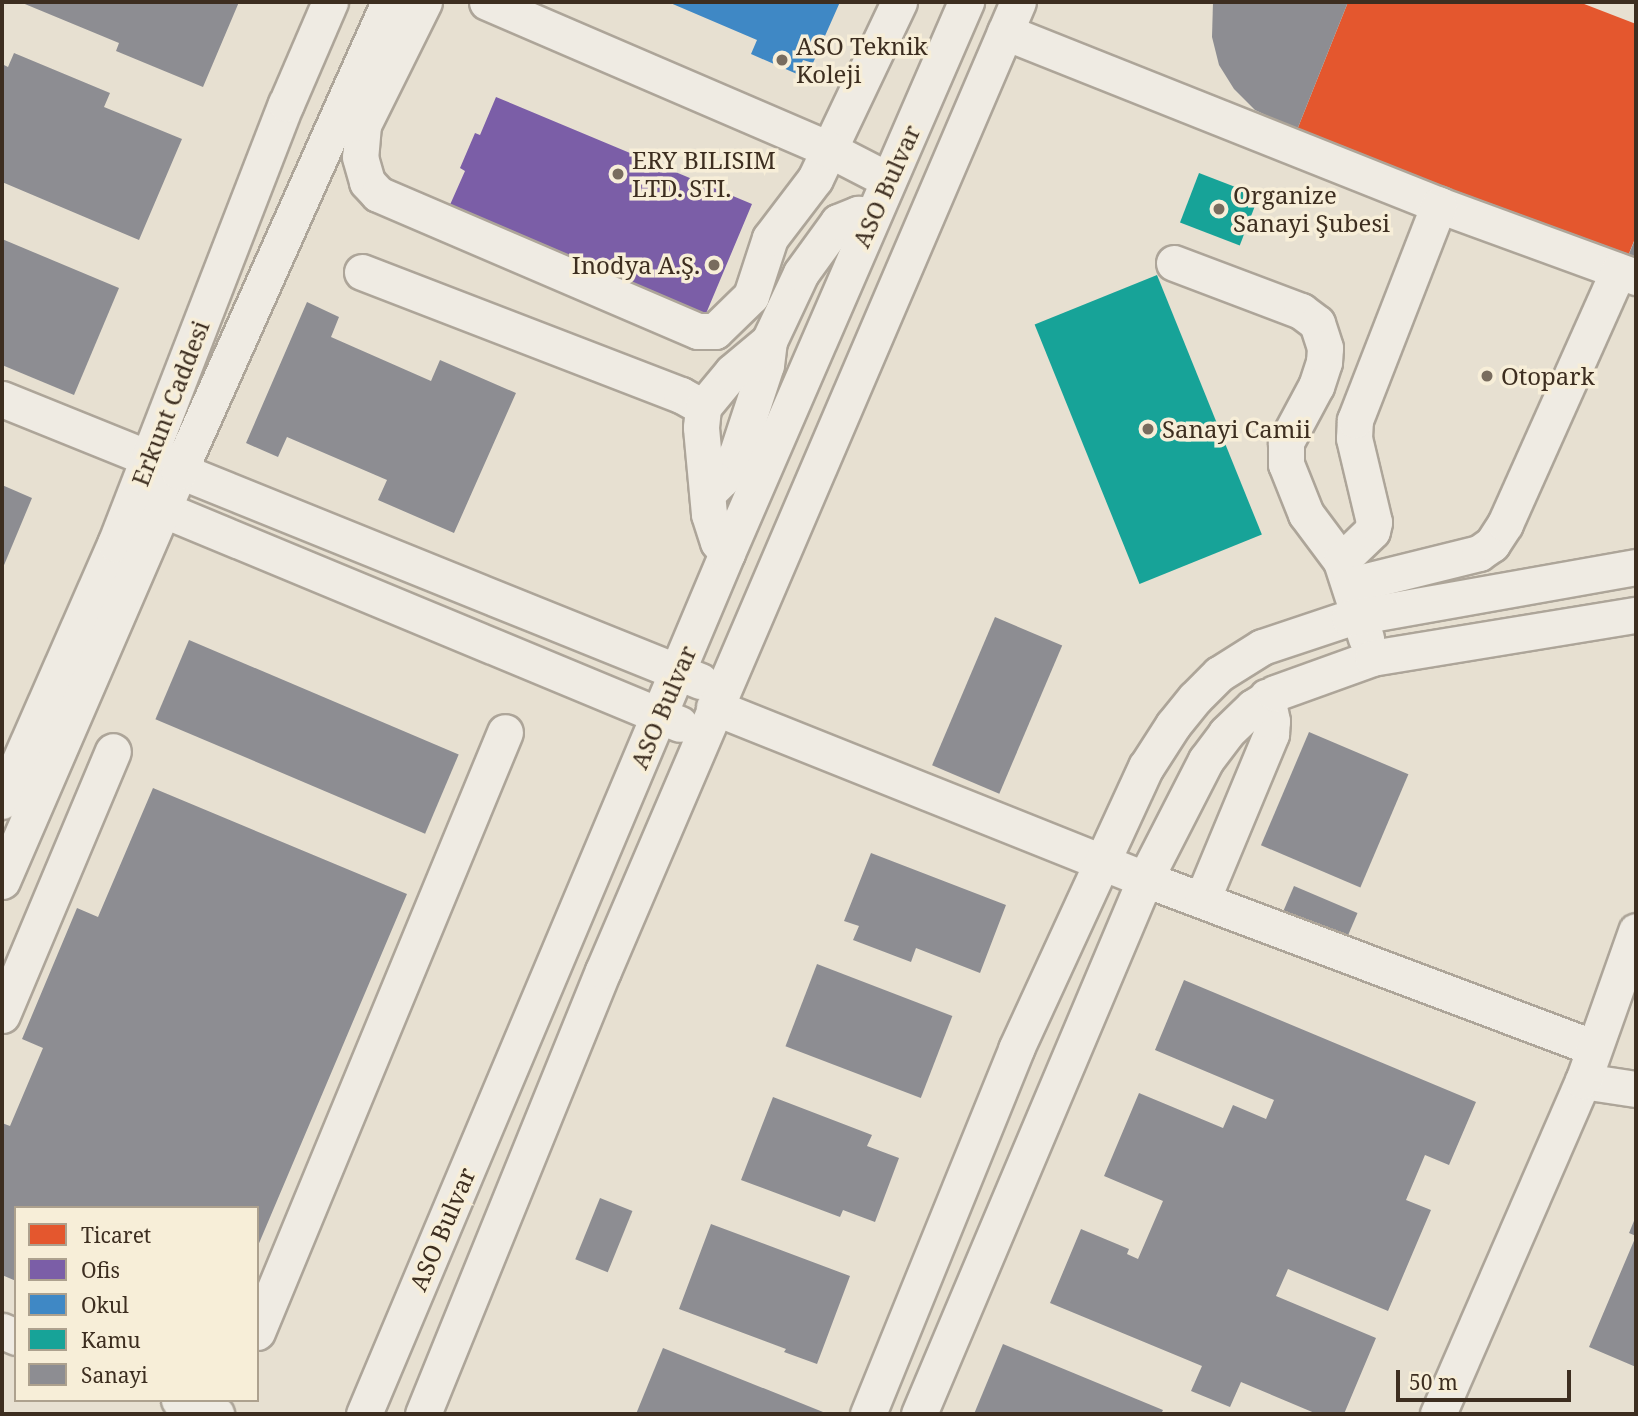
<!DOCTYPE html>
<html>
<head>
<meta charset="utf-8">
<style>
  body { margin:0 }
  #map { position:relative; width:1638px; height:1416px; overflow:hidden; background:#e7e0d1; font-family:"Noto Serif",serif }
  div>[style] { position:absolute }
  .shops>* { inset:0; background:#e4572e }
  .offices>* { inset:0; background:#7b5ea7 }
  .schools>* { inset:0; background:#3f88c5 }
  .public>* { inset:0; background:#17a398; transform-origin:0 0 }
  .industry>* { inset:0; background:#8d8d92; transform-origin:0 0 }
  .roads { filter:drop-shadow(2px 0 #ada599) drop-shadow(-2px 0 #ada599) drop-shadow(0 2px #ada599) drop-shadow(0 -2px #ada599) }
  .minor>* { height:35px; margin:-17.5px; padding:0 17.5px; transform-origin:17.5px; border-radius:17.5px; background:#efebe3 }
  .dots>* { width:19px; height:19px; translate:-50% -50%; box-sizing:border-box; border:4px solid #f7eed8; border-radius:50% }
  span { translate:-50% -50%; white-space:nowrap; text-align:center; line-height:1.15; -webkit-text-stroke:7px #f7eed8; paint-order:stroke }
  .poi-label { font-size:24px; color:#3d2e20 }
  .left { translate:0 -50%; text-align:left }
  .right { translate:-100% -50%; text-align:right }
  .street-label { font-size:24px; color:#3d2e20 }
  .frame { position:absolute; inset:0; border:4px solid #3d2e20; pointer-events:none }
  .legend { position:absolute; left:14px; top:1206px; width:245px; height:196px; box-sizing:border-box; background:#f7eed8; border:2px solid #ada18e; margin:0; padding:9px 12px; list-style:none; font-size:21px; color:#3d2e20 }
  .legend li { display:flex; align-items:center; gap:14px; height:35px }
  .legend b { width:35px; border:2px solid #ada18e }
  .scale { position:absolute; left:1396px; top:1370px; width:175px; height:32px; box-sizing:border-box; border:4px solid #3d2e20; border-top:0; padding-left:9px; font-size:21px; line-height:24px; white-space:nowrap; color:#3d2e20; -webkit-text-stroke:5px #f7eed8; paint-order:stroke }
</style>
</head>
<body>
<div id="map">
  <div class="shops">
    <div style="clip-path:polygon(1348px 2px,1579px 2px,1636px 24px,1636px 236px,1626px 261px,1297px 130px)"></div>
  </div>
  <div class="offices">
    <div style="clip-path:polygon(496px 97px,752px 204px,705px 316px,449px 207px,465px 171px,460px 168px,475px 133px,480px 135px)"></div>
  </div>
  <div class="schools">
    <div style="clip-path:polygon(668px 2px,840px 2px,813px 63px,803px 60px,797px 74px,751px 54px,757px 40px)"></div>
  </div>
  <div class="public">
    <div style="left:1199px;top:173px;width:64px;height:53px;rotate:21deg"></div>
    <div style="left:1157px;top:275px;width:280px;height:132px;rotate:68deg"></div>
  </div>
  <div class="industry">
    <div style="clip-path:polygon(20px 2px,239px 2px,203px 87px,116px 51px,119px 43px)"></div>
    <div style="clip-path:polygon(1213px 2px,1348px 2px,1297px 130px,1255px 110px,1234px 89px,1219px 65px,1212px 37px)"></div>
    <div style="clip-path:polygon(14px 53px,110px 93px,104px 107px,182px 139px,139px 240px,2px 182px,2px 64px,8px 67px)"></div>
    <div style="clip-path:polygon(1636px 237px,1636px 264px,1626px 261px)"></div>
    <div style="clip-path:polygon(2px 239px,119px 288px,74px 395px,2px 365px)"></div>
    <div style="clip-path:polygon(307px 302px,339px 317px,331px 337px,431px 381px,440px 360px,516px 393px,454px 533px,378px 500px,387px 480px,287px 437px,278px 457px,246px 443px)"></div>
    <div style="clip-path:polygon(2px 485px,32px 498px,2px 570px)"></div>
    <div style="left:995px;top:617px;width:73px;height:161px;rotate:23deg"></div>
    <div style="left:189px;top:640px;width:293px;height:86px;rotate:23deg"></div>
    <div style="left:1309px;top:732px;width:108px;height:123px;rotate:23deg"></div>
    <div style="clip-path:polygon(153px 788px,407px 894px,257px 1248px,257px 1208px,16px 1208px,16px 1281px,2px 1275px,2px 1123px,10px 1126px,43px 1048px,22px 1039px,77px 908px,98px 917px)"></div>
    <div style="clip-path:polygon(871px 853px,1006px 905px,980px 973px,916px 948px,911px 962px,853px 940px,859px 926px,844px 921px)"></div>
    <div style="left:1294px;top:886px;width:69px;height:34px;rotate:23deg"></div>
    <div style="left:817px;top:964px;width:145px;height:88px;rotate:21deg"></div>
    <div style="clip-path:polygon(1184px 980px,1476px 1102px,1449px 1165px,1425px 1155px,1406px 1200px,1431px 1210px,1388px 1311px,1288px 1269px,1276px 1296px,1376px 1338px,1344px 1414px,1317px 1414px,1241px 1382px,1230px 1407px,1191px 1391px,1202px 1366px,1050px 1303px,1081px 1229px,1129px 1249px,1127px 1254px,1138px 1259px,1163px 1201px,1104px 1176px,1139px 1093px,1223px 1128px,1233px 1105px,1266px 1119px,1274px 1100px,1155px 1050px)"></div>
    <div style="clip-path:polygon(773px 1097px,872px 1135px,867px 1146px,899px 1158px,875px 1222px,843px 1210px,840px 1217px,741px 1180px)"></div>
    <div style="left:600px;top:1198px;width:35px;height:66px;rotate:22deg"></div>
    <div style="clip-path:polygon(1636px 1216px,1636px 1367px,1589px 1347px,1636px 1236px,1629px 1233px)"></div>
    <div style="clip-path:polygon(711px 1224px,850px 1276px,817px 1364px,784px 1352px,786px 1349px,679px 1309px)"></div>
    <div style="clip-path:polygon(1003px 1344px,1163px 1410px,1161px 1414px,974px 1414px)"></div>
    <div style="clip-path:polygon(663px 1348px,828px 1414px,636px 1414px)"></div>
  </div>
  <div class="roads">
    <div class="minor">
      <div style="left:424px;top:2px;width:137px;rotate:116.4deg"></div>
      <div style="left:363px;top:125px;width:32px;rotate:95deg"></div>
      <div style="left:360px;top:157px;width:26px;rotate:74deg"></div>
      <div style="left:367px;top:182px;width:16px;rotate:47deg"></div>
      <div style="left:378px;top:194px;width:348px;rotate:23.2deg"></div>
      <div style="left:698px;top:331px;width:17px"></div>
      <div style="left:715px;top:331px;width:50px;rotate:-44.2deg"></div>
      <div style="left:751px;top:296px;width:61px;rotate:-71.9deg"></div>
      <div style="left:770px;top:238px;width:74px;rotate:-52.7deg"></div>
      <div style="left:815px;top:179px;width:196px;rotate:-64.6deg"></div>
      <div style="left:487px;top:2px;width:374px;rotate:23.3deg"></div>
      <div style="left:830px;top:150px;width:65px;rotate:27.3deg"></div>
      <div style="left:1005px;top:32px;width:467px;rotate:21.7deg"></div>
      <div style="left:1439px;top:205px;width:210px;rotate:20.1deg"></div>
      <div style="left:1174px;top:263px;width:136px;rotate:20.7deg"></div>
      <div style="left:1301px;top:311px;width:20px;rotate:37deg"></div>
      <div style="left:1317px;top:323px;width:26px;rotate:72deg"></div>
      <div style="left:1325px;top:348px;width:14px;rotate:94deg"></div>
      <div style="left:1324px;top:362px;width:25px;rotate:108deg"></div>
      <div style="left:1316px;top:386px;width:64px;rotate:118.2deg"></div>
      <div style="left:1286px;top:442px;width:22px;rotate:90deg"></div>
      <div style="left:1286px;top:464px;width:54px;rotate:68.2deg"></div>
      <div style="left:1306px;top:514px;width:59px;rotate:53.3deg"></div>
      <div style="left:1341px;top:561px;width:81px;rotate:72deg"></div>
      <div style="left:362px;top:272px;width:342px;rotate:21.1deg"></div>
      <div style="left:681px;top:395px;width:25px;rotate:29deg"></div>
      <div style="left:2px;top:399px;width:753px;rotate:22deg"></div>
      <div style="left:708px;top:493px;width:20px;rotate:-45deg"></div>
      <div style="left:722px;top:479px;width:30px;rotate:-60deg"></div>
      <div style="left:737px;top:453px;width:93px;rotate:-71.8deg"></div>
      <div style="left:766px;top:365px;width:24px;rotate:-83deg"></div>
      <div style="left:769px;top:341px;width:75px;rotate:-64.8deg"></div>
      <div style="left:801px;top:273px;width:63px;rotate:-54deg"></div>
      <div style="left:838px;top:222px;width:22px;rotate:-22deg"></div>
      <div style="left:858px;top:214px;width:14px;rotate:12deg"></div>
      <div style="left:143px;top:501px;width:581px;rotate:22.55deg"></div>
      <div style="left:727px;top:553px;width:14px;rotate:-129deg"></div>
      <div style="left:718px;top:542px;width:29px;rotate:-108deg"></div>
      <div style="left:709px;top:514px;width:87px;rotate:-95.3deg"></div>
      <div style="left:701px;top:427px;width:20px;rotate:-84deg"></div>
      <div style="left:703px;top:407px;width:45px;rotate:-50.4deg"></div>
      <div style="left:732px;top:372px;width:48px;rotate:-40deg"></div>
      <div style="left:1341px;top:561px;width:43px;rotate:-44.1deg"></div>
      <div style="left:1372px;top:531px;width:9px;rotate:-77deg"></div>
      <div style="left:1374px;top:522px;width:86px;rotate:-103.4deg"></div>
      <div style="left:1354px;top:438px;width:18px;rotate:-87deg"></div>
      <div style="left:1355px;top:420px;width:231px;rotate:-68.7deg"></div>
      <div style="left:1350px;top:585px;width:133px;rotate:-13.9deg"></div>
      <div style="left:1479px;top:553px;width:16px;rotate:-35deg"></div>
      <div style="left:1492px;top:544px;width:24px;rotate:-57deg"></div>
      <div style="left:1505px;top:524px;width:277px;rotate:-65.9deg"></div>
      <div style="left:714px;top:707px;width:464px;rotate:21.8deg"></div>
      <div style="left:1145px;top:879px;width:478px;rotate:20.6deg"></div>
      <div style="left:2px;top:801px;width:281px;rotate:-66.3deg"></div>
      <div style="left:115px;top:544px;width:472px;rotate:-68.8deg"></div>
      <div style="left:286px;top:104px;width:111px;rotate:-66.7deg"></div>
      <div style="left:2px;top:881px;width:446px;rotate:-66.6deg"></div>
      <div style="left:179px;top:472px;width:515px;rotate:-65.92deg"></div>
      <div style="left:1202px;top:900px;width:180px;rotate:-67.4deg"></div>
      <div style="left:1271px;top:734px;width:13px;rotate:-86deg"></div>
      <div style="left:1272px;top:721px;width:25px;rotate:-102deg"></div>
      <div style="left:2px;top:1015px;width:286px;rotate:-67.2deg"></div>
      <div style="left:1583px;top:1081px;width:54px;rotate:8.6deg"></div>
      <div style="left:2px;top:1331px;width:15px;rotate:23deg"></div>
      <div style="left:257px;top:1332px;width:649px;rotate:-67.54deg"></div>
      <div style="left:179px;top:1400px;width:40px;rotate:21deg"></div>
      <div style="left:364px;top:1414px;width:934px;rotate:-67.14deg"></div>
      <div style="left:727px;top:553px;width:601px;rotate:-66.55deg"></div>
      <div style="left:423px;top:1414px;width:478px;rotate:-67.9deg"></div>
      <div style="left:603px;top:971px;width:1054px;rotate:-66.82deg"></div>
      <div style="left:868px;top:1414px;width:394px;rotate:-67.9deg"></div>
      <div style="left:1016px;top:1049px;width:311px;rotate:-65.3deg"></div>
      <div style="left:1146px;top:767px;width:50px;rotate:-57.3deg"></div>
      <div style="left:1173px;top:725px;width:35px;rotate:-51deg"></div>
      <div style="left:1195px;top:698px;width:34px;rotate:-45deg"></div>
      <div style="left:1219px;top:674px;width:51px;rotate:-32.1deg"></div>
      <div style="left:1262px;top:647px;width:92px;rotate:-18.4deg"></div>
      <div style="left:1349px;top:618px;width:291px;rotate:-10.1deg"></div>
      <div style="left:919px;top:1414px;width:581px;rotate:-67.1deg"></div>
      <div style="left:1145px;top:879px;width:134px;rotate:-62.9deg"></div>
      <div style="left:1206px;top:760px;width:34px;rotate:-53deg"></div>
      <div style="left:1226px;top:733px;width:37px;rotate:-44deg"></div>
      <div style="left:1253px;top:707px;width:26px;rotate:-32deg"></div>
      <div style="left:1275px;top:693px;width:103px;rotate:-19.8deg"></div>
      <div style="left:1372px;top:658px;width:267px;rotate:-9.3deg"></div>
      <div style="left:1438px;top:1414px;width:363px;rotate:-66.5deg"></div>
      <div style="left:1583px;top:1081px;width:159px;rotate:-70.5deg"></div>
    </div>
  </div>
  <div class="dots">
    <div style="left:782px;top:60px;background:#786c5e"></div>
    <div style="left:618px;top:174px;background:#786c5e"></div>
    <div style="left:1219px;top:209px;background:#786c5e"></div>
    <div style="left:714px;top:265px;background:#786c5e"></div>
    <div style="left:1487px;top:376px;background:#786c5e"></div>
    <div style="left:1148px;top:429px;background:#786c5e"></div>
  </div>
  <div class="poi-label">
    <span class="left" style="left:796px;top:60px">ASO Teknik<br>Koleji</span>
    <span class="left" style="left:632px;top:174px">ERY BILISIM<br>LTD. STI.</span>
    <span class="left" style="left:1233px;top:209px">Organize<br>Sanayi Şubesi</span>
    <span class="right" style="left:700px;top:265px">Inodya A.Ş.</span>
    <span class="left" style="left:1501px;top:376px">Otopark</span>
    <span class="left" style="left:1162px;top:429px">Sanayi Camii</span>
  </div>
  <div class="street-label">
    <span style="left:886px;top:186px;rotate:-66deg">ASO Bulvar</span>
    <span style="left:170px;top:403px;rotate:-69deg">Erkunt Caddesi</span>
    <span style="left:663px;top:707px;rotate:-67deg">ASO Bulvar</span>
    <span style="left:442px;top:1229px;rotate:-67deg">ASO Bulvar</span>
  </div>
  <div class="frame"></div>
  <ul class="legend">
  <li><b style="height:19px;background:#e4572e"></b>Ticaret</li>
  <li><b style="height:19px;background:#7b5ea7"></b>Ofis</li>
  <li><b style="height:19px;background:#3f88c5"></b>Okul</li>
  <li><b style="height:19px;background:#17a398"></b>Kamu</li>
  <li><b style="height:19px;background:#8d8d92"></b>Sanayi</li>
  </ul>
  <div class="scale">50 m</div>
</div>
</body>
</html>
